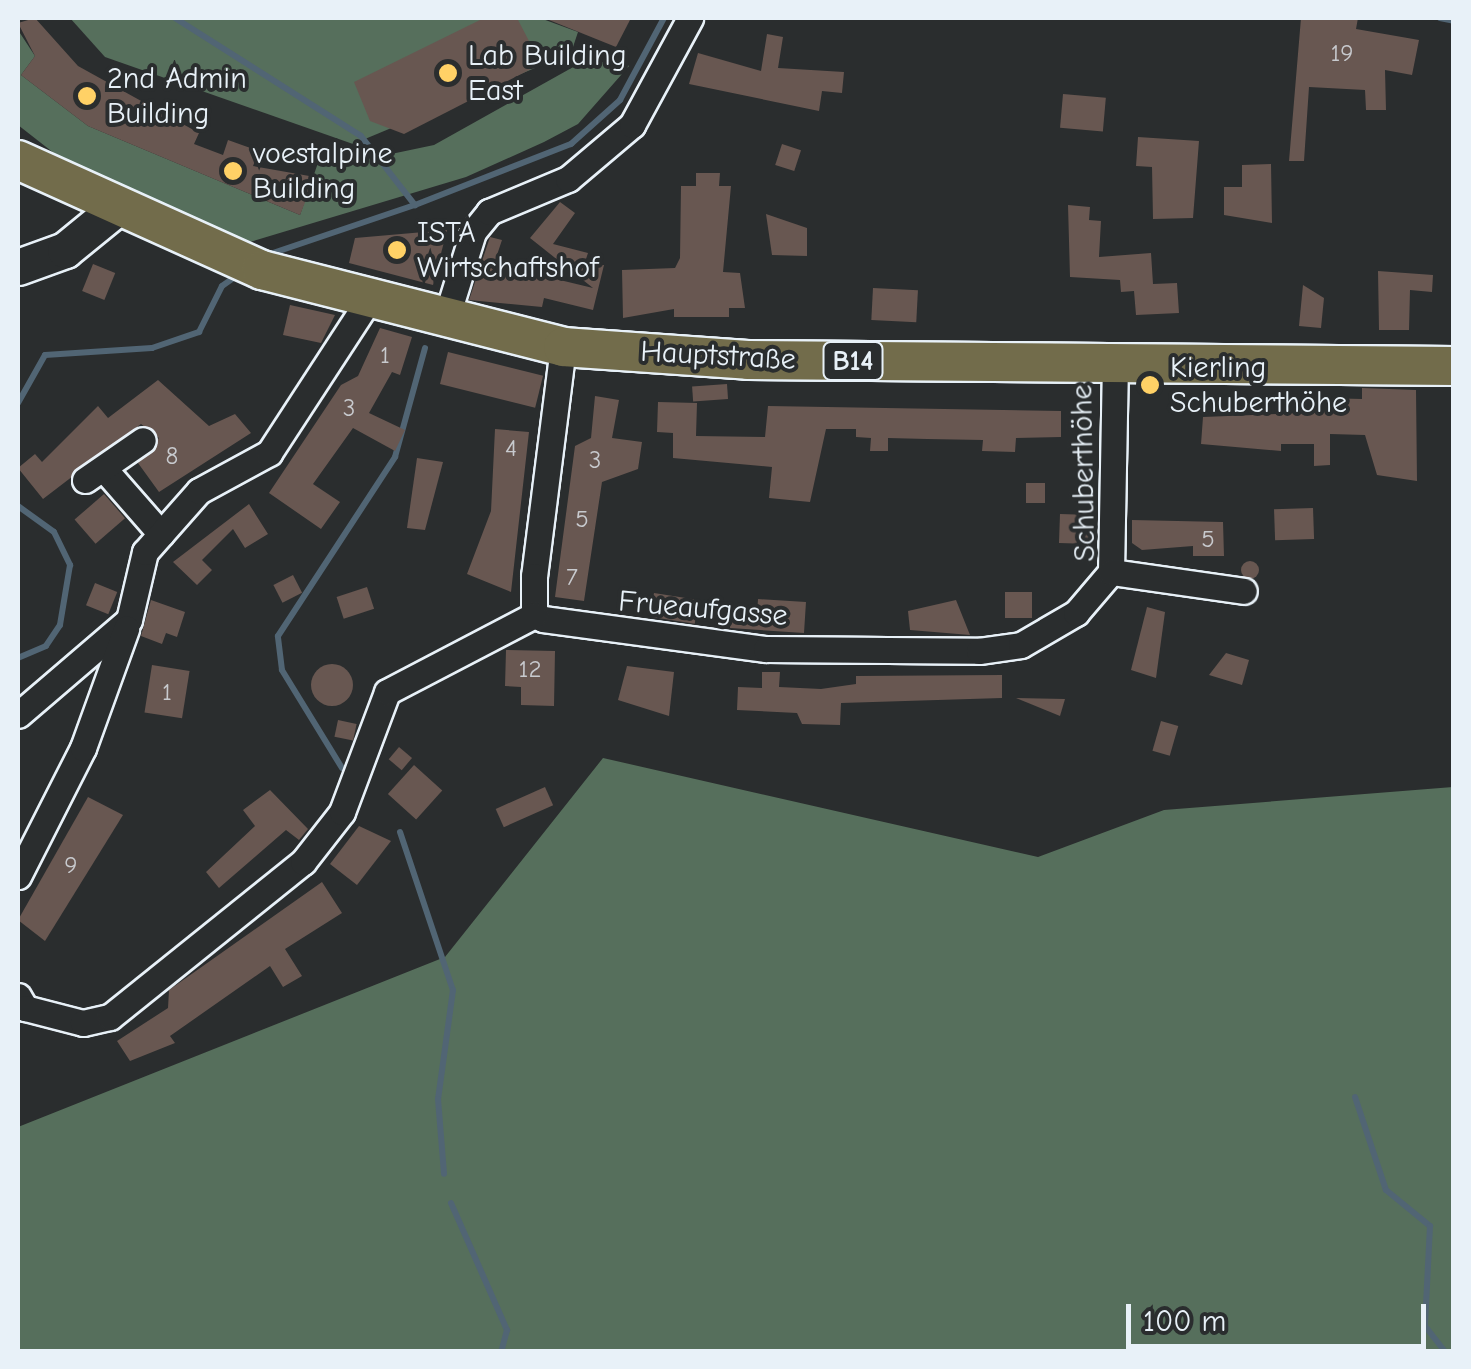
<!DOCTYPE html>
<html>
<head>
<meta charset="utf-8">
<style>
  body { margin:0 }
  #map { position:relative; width:1471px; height:1369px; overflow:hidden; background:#2a2d2e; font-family:"Comic Neue",sans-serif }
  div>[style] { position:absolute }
  .green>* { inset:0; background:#566f5c }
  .stream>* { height:6px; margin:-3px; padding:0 3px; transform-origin:3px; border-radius:3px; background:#516574 }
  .building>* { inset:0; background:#685751; transform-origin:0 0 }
  .round { border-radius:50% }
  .roads { filter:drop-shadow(2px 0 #e8f1f8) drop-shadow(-2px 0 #e8f1f8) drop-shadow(0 2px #e8f1f8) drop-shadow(0 -2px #e8f1f8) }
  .street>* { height:25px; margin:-12.5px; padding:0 12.5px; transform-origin:12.5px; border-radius:12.5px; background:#2a2d2e }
  .secondary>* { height:35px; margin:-17.5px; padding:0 17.5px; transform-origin:17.5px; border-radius:17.5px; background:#2a2d2e }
  .primary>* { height:38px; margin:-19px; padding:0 19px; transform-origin:19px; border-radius:19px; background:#726c4b }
  .dots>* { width:28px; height:28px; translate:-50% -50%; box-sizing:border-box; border:5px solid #2a2d2e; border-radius:50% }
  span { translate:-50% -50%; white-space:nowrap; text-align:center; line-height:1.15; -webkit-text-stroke:8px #2a2d2e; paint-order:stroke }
  .number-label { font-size:25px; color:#c8cace }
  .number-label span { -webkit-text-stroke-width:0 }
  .shield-label span { padding:2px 8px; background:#2a2d2e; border:2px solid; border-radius:8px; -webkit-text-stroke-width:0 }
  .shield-label { font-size:28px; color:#e8f1f8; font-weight:700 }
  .poi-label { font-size:30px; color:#e8f1f8 }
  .left { translate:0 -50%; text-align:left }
  .street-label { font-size:30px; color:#e8f1f8 }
  .frame { position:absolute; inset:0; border:20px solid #e8f1f8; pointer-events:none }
  .scale { position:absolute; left:1126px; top:1304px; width:300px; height:45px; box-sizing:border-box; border:5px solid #e8f1f8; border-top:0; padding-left:12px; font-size:30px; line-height:35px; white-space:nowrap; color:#e8f1f8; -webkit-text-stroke:8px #2a2d2e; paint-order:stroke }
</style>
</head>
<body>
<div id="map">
  <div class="green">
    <div style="clip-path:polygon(70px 18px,540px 18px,578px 32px,571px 53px,353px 144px,105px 57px)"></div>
    <div style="clip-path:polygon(18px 30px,35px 56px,21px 75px,88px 126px,300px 215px,320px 157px,353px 162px,434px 145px,584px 61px,591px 69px,613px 56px,629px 66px,578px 124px,544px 142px,466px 177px,250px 242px,73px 168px,18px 125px)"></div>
    <div style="clip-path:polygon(603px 758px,1038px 857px,1164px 810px,1453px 787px,1453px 1351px,18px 1351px,18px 1127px,445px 957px)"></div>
  </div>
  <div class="stream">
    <div style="left:175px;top:18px;width:220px;rotate:32.4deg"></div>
    <div style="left:361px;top:136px;width:88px;rotate:52deg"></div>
    <div style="left:415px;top:205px;width:168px;rotate:-21.4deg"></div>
    <div style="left:571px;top:144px;width:66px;rotate:-41.9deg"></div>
    <div style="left:620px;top:100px;width:93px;rotate:-61.8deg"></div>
    <div style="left:1440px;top:18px;width:14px;rotate:12deg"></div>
    <div style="left:264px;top:256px;width:159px;rotate:-18.7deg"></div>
    <div style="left:18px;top:403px;width:55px;rotate:-60.6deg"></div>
    <div style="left:45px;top:355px;width:107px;rotate:-3.7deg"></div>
    <div style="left:152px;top:348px;width:50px;rotate:-18.8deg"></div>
    <div style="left:199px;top:332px;width:51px;rotate:-63.4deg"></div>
    <div style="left:222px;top:286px;width:19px;rotate:-35deg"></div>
    <div style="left:18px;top:506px;width:44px;rotate:35.8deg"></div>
    <div style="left:54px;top:532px;width:37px;rotate:64deg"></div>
    <div style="left:70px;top:565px;width:61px;rotate:99.5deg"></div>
    <div style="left:60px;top:625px;width:25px;rotate:124deg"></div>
    <div style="left:46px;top:646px;width:30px;rotate:157deg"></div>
    <div style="left:342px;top:768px;width:115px;rotate:-121.5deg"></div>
    <div style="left:282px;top:670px;width:34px;rotate:-97deg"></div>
    <div style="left:278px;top:636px;width:214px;rotate:-56.8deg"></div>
    <div style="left:395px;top:457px;width:113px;rotate:-74.6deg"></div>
    <div style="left:400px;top:832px;width:167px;rotate:71.5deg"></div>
    <div style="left:453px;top:990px;width:110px;rotate:97.8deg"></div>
    <div style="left:438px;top:1099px;width:75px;rotate:85.4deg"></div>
    <div style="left:1355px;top:1097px;width:98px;rotate:71.6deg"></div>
    <div style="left:1386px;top:1190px;width:57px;rotate:39.3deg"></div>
    <div style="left:1430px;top:1226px;width:100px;rotate:92.9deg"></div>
    <div style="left:1425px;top:1326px;width:33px;rotate:52deg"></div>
    <div style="left:451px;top:1203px;width:139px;rotate:66.2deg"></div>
    <div style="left:507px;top:1330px;width:23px;rotate:105deg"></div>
  </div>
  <div class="building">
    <div style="clip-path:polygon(35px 18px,78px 66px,199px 133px,194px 144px,223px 155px,228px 140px,259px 151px,253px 166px,315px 177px,300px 215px,88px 126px,21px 75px,35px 56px,18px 23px)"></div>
    <div style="clip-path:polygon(484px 18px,517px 18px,541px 64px,404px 134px,370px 121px,354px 82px)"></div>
    <div style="clip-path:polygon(544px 18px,631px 18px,616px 47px)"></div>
    <div style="clip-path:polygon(1301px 18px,1358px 18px,1356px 29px,1419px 40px,1412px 75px,1385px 70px,1386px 110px,1366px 110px,1365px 90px,1309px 87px,1304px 161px,1289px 161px)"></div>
    <div style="clip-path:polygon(767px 34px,783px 37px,778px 68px,844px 72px,842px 93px,822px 91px,819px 111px,689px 84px,698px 53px,761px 71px)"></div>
    <div style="left:1063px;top:94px;width:43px;height:34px;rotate:5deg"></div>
    <div style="clip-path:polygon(1138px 137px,1199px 141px,1193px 218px,1153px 219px,1152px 167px,1136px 166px)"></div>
    <div style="left:782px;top:144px;width:20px;height:22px;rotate:18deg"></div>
    <div style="clip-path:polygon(1271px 164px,1272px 223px,1224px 215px,1224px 187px,1242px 187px,1242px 165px)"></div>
    <div style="clip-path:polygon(696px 173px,720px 173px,719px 186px,731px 186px,723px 272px,740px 273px,745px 308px,729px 308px,729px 317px,674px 317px,674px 309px,623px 318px,622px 270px,675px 268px,680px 258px,681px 186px,696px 186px)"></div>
    <div style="clip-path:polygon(560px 202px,575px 213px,553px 244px,588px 253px,584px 265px,604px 265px,593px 310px,544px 298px,542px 307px,469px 300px,490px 237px,502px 240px,494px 264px,593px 288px,530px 238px)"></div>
    <div style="clip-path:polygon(1068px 205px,1090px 207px,1089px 220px,1101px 221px,1099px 257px,1151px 253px,1153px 284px,1177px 283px,1179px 313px,1136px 315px,1134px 291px,1121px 292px,1120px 280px,1070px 277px)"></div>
    <div style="clip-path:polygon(766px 214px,807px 228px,807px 256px,772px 255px)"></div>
    <div style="clip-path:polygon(447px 230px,433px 285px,349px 263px,355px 238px)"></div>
    <div style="left:93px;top:264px;width:24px;height:29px;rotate:22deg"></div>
    <div style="clip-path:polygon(1378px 271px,1433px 275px,1432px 292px,1410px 290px,1409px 330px,1379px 330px)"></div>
    <div style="clip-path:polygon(1303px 285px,1324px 298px,1321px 328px,1299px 326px)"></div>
    <div style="left:873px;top:288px;width:45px;height:32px;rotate:3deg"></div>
    <div style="clip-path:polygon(290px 305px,335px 315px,321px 343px,283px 335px)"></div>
    <div style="clip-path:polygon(380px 328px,412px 337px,400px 375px,392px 372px,369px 413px,405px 430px,395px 451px,353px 428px,313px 484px,340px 502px,321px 529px,269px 493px,341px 385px,358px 376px)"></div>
    <div style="left:448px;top:352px;width:98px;height:33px;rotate:14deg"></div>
    <div style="clip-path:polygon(158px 380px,209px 426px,235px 414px,251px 433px,159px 492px,138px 463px,159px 438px,141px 424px,43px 499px,18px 468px,35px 454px,42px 462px,98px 406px,108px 418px)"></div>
    <div style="left:727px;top:384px;width:15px;height:35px;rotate:86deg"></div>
    <div style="clip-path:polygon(1362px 388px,1416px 390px,1417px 481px,1377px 475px,1365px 435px,1330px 434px,1330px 465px,1314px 466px,1314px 444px,1281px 444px,1281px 451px,1201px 444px,1203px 417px,1323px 412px,1323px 398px,1362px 399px)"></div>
    <div style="clip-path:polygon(595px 396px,619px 400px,612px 438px,642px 442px,638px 469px,602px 482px,584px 601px,555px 597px,575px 446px,591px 438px)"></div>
    <div style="clip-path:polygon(658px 402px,697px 403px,696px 436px,765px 437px,768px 406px,1061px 411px,1061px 437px,1016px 438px,1015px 452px,982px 451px,983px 440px,927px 439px,888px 438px,888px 451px,870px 451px,871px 438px,856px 437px,856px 429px,826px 429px,810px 502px,769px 498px,772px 467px,673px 458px,673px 433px,657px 432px)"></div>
    <div style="clip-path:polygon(495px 429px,529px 432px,511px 592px,467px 574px,491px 511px)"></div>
    <div style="clip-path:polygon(417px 458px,443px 462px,425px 530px,407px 528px)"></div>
    <div style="left:1026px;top:483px;width:19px;height:20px"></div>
    <div style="left:104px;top:494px;width:32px;height:39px;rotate:49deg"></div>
    <div style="clip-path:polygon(249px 504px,268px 534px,245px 548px,233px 529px,202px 560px,212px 570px,197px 585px,173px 562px)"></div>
    <div style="left:1313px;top:508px;width:31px;height:39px;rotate:88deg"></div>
    <div style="left:1060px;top:514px;width:32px;height:29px;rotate:2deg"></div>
    <div style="clip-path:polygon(1132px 520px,1223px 522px,1224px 556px,1193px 556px,1193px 546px,1142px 550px,1132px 543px)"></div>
    <div class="round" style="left:1241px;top:561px;width:18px;height:18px"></div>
    <div style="left:293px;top:575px;width:20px;height:22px;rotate:63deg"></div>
    <div style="left:95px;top:583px;width:24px;height:24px;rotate:22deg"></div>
    <div style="left:367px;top:587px;width:23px;height:32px;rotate:72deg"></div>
    <div style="left:1005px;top:592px;width:27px;height:26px"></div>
    <div style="left:654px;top:593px;width:45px;height:24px;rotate:9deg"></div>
    <div style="clip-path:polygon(758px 599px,806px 602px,804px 633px,730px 628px,731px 612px,757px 615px)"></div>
    <div style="clip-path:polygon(151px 600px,185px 612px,177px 637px,166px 633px,162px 644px,141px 636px)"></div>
    <div style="clip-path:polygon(956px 600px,970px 635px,910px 630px,908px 611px)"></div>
    <div style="clip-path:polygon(1147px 607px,1165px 612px,1156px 678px,1131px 670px)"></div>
    <div style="clip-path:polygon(506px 650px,555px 651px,554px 706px,521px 705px,521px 687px,505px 686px)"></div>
    <div style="clip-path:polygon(1226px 653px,1249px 660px,1242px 685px,1209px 675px)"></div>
    <div class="round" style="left:311px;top:664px;width:42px;height:42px"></div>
    <div style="left:152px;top:665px;width:38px;height:48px;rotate:9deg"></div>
    <div style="clip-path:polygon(627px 666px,674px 672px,669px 716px,618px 700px)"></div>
    <div style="clip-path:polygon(762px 672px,780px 672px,779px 687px,821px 689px,856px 684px,856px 676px,1002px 675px,1002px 698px,841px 703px,840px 725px,802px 724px,797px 713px,737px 710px,738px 687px,762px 688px)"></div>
    <div style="clip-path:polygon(1016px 698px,1065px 699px,1060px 716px)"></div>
    <div style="left:338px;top:720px;width:19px;height:17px;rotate:12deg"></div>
    <div style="left:1161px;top:721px;width:18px;height:31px;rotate:16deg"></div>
    <div style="left:399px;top:747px;width:17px;height:16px;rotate:40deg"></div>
    <div style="left:414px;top:765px;width:38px;height:39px;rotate:42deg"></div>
    <div style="left:545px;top:787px;width:20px;height:54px;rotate:66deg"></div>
    <div style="clip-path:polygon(270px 790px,308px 829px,299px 840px,286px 830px,219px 888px,206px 872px,255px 826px,243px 810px)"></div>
    <div style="clip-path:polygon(88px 797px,123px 815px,45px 941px,18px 920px)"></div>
    <div style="clip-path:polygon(359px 826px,391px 841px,357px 885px,330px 864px)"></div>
    <div style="clip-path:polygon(322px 882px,342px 913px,285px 949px,302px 976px,283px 987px,270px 966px,170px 1036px,175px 1043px,130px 1061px,117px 1041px,168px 1008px,169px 990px)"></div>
  </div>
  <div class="roads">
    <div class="street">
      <div style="left:445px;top:322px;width:94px;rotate:-72.7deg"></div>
      <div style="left:473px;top:232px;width:26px;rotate:-51deg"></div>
      <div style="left:489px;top:212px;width:86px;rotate:-22.7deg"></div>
      <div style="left:568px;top:179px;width:84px;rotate:-40.2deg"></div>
      <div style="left:632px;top:125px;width:122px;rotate:-61.5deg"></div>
      <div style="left:563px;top:347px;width:231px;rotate:97.2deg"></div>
      <div style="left:534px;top:576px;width:39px;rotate:90deg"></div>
      <div style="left:534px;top:615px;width:10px;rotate:24deg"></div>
      <div style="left:543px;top:619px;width:225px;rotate:7.7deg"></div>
      <div style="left:766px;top:649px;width:213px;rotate:0.5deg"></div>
      <div style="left:979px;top:651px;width:42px;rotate:-8.1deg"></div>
      <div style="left:1021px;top:645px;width:64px;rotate:-30.2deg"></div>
      <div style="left:1076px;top:613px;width:54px;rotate:-49.5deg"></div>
      <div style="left:1115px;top:363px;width:209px;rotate:91.1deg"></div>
      <div style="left:1111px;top:572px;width:134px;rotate:8.1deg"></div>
      <div style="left:105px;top:470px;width:85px;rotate:48.8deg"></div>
      <div style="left:85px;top:480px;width:70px;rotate:-34.6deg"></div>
      <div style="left:18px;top:715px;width:146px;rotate:-40.6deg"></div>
      <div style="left:129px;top:620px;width:70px;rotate:-76.8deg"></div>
      <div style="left:145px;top:552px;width:81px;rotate:-48.5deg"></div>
      <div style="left:199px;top:491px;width:80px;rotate:-28.5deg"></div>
      <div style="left:269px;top:453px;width:181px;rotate:-56.9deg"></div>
      <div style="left:18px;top:876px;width:144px;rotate:-63.1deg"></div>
      <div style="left:83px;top:748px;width:127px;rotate:-70.1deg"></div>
      <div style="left:18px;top:996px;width:14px;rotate:60deg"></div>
      <div style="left:25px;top:1008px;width:60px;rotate:14.5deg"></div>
      <div style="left:83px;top:1023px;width:28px;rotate:-13deg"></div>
      <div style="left:110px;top:1017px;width:248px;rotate:-38.8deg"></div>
      <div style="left:303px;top:862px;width:63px;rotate:-52deg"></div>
      <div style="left:342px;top:812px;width:128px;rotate:-69.4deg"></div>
      <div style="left:387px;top:692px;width:166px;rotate:-27.6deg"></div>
    </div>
    <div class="secondary">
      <div style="left:18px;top:267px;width:50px;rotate:-19.9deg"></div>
      <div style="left:65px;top:250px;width:63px;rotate:-39.2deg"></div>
    </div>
    <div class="primary">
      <div style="left:18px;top:160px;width:268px;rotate:24.3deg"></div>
      <div style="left:262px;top:270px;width:311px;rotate:14.3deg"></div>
      <div style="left:563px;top:347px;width:185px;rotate:4deg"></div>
      <div style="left:748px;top:360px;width:706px;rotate:0.49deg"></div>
    </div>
  </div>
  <div class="dots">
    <div style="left:448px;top:73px;background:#ffd166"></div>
    <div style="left:87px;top:96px;background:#ffd166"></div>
    <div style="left:233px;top:171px;background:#ffd166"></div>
    <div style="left:397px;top:250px;background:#ffd166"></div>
    <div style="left:1150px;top:385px;background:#ffd166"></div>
  </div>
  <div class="number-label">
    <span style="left:1342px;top:53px">19</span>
    <span style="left:385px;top:355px">1</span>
    <span style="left:349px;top:408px">3</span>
    <span style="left:511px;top:448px">4</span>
    <span style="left:172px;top:456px">8</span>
    <span style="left:595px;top:460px">3</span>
    <span style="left:582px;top:519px">5</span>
    <span style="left:1208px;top:539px">5</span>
    <span style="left:572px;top:577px">7</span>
    <span style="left:530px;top:669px">12</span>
    <span style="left:167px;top:692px">1</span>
    <span style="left:71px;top:865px">9</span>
  </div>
  <div class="shield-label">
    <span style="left:853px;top:361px">B14</span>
  </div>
  <div class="poi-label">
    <span class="left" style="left:468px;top:73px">Lab Building<br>East</span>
    <span class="left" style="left:107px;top:96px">2nd Admin<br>Building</span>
    <span class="left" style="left:253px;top:171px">voestalpine<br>Building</span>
    <span class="left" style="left:417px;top:250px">ISTA<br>Wirtschaftshof</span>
    <span class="left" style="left:1170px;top:385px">Kierling<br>Schuberthöhe</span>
  </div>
  <div class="street-label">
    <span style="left:718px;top:356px;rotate:3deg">Hauptstraße</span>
    <span style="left:1084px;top:473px;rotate:-91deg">Schuberthöhe</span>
    <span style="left:703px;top:609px;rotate:5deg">Frueaufgasse</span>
  </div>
  <div class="frame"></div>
  <div class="scale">100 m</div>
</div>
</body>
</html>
